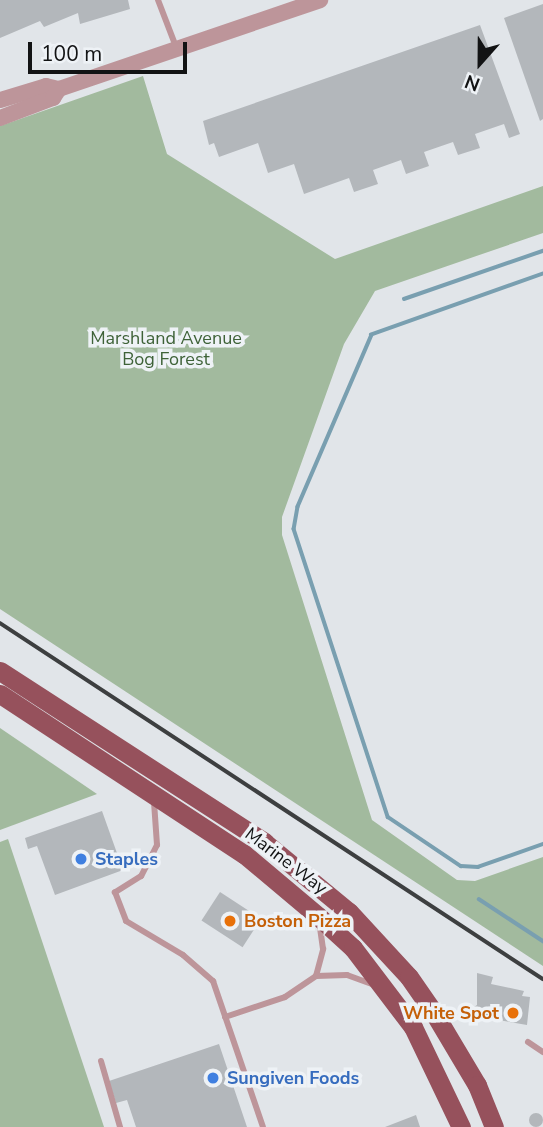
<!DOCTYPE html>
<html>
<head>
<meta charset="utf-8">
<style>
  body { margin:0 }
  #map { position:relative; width:543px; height:1127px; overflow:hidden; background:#e1e5e9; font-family:"Nunito Sans",sans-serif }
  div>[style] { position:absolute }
  .green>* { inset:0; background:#a2ba9e }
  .stream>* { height:3.5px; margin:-1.75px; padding:0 1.75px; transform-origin:1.75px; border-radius:1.75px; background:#799fb0 }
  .building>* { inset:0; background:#b3b7bb; transform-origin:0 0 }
  .round { border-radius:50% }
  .service>* { height:6px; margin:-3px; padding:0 3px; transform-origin:3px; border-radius:3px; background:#bd959a }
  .tertiary>* { height:16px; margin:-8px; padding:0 8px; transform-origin:8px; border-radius:8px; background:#bd959a }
  .primary>* { height:19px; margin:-9.5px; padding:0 9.5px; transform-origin:9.5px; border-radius:9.5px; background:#96515c }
  .rail>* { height:3.5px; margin:-1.75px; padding:0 1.75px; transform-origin:1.75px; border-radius:1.75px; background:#3d3f40 }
  .dots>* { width:19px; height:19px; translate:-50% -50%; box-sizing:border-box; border:4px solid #eef2f6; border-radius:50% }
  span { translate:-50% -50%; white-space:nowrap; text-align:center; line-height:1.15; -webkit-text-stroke:7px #eef2f6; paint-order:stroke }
  .park-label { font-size:18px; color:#3e6238 }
  .shop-label { font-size:18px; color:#366cbe; font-weight:700 }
  .left { translate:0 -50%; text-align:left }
  .street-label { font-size:18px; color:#121314 }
  .food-label { font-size:18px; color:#c56008; font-weight:700 }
  .right { translate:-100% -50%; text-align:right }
  .north { position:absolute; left:445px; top:28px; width:70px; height:70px; -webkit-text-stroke:5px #eef2f6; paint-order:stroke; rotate:201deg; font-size:19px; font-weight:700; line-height:28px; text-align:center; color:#121314 }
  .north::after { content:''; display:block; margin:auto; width:24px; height:32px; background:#121314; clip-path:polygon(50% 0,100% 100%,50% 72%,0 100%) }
  .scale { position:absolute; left:28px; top:42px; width:159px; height:32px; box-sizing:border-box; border:4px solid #121314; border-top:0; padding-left:9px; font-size:21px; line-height:24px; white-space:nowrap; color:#121314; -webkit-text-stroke:5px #eef2f6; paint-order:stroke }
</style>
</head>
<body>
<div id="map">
  <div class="green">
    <div style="clip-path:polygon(143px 76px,167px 154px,335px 259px,543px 186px,543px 233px,375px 291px,344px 344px,282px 517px,282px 535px,372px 820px,457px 880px,475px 881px,543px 857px,543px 966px,0 609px,0 126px)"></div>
    <div style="clip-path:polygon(0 728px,97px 794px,0 830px)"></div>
    <div style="clip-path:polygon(8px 839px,104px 1127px,0 1127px,0 842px)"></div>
  </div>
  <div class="stream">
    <div style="left:543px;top:274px;width:182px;rotate:160.4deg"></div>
    <div style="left:372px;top:335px;width:187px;rotate:113.3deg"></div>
    <div style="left:298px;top:507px;width:22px;rotate:100deg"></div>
    <div style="left:294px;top:529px;width:303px;rotate:71.9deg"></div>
    <div style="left:388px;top:817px;width:88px;rotate:33.9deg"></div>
    <div style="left:461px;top:866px;width:17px;rotate:3deg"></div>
    <div style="left:478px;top:867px;width:69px;rotate:-19.5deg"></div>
    <div style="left:404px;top:299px;width:147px;rotate:-19.1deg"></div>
    <div style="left:479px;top:899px;width:77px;rotate:33.3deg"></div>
  </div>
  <div class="building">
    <div style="clip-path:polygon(0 0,128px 0,130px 9px,80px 24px,78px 13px,44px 27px,40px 21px,0 38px)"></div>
    <div style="clip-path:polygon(543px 4px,543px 119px,540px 121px,504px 18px)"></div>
    <div style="clip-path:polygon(480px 25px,520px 134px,509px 138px,504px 124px,475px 134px,480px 148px,458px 155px,453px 142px,424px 152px,429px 166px,406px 174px,401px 160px,373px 170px,378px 184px,354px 192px,349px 178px,304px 194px,294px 164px,268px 173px,258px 143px,219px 157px,214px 143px,209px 145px,203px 121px)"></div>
    <div style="clip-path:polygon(102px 811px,123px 870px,55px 895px,37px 846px,28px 849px,25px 838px)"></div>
    <div style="left:220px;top:892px;width:49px;height:34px;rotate:33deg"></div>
    <div style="clip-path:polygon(477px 973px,493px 977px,491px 984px,524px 991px,522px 996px,530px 997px,527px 1025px,487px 1018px,479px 1022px,471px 1009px,477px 1005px)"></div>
    <div style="clip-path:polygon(219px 1044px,247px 1127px,136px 1127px,127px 1100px,116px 1103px,109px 1081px)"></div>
    <div class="round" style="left:529px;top:1113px;width:14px;height:14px"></div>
    <div style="clip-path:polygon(416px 1115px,420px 1127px,385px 1127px)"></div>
  </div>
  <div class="service">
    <div style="left:158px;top:0;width:50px;rotate:69deg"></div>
    <div style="left:154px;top:802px;width:43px;rotate:86deg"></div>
    <div style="left:157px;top:845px;width:35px;rotate:117deg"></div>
    <div style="left:141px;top:876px;width:31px;rotate:148deg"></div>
    <div style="left:115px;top:892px;width:31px;rotate:69deg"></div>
    <div style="left:126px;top:921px;width:66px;rotate:30.8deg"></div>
    <div style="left:183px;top:955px;width:40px;rotate:41deg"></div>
    <div style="left:213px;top:981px;width:154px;rotate:71.1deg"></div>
    <div style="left:316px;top:976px;width:28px;rotate:-75deg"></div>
    <div style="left:323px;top:949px;width:22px;rotate:-98deg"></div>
    <div style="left:225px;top:1017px;width:63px;rotate:-18.4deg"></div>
    <div style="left:285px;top:997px;width:37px;rotate:-34deg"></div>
    <div style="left:316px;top:976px;width:31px;rotate:-2deg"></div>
    <div style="left:347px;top:975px;width:27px;rotate:20deg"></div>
    <div style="left:528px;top:1042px;width:18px;rotate:34deg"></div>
    <div style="left:101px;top:1061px;width:69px;rotate:73.9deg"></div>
  </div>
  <div class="tertiary">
    <div style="left:0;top:100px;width:48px;rotate:-16.9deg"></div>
    <div style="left:46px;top:86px;width:13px;rotate:13deg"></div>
    <div style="left:59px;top:89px;width:276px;rotate:-18.8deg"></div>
    <div style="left:0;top:118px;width:57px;rotate:-20.7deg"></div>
    <div style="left:53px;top:98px;width:11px;rotate:-56deg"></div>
  </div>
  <div class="primary">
    <div style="left:0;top:671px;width:315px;rotate:32.9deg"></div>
    <div style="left:264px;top:842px;width:110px;rotate:39.5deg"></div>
    <div style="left:349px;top:912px;width:88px;rotate:47.3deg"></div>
    <div style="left:409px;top:977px;width:44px;rotate:55.2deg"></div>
    <div style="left:434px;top:1013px;width:84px;rotate:59.2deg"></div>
    <div style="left:477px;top:1085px;width:45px;rotate:68deg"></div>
    <div style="left:0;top:694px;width:292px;rotate:33.3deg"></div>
    <div style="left:244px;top:854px;width:98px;rotate:40deg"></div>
    <div style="left:319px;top:917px;width:46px;rotate:42.4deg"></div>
    <div style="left:353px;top:948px;width:99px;rotate:52.8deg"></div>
    <div style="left:413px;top:1027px;width:111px;rotate:64.4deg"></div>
  </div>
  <div class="rail">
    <div style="left:0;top:623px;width:649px;rotate:33.25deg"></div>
  </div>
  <div class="dots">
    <div style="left:81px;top:859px;background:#3f7fe0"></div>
    <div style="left:230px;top:921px;background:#e8710a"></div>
    <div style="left:513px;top:1013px;background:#e8710a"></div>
    <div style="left:213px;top:1078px;background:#3f7fe0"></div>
  </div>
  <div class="park-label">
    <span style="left:166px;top:349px">Marshland Avenue<br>Bog Forest</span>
  </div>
  <div class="shop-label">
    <span class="left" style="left:95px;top:859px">Staples</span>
    <span class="left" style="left:227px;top:1078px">Sungiven Foods</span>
  </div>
  <div class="street-label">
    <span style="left:286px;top:861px;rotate:37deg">Marine Way</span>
  </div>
  <div class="food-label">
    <span class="left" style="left:244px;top:921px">Boston Pizza</span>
    <span class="right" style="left:499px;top:1013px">White Spot</span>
  </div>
  <div class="north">N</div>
  <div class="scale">100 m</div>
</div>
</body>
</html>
